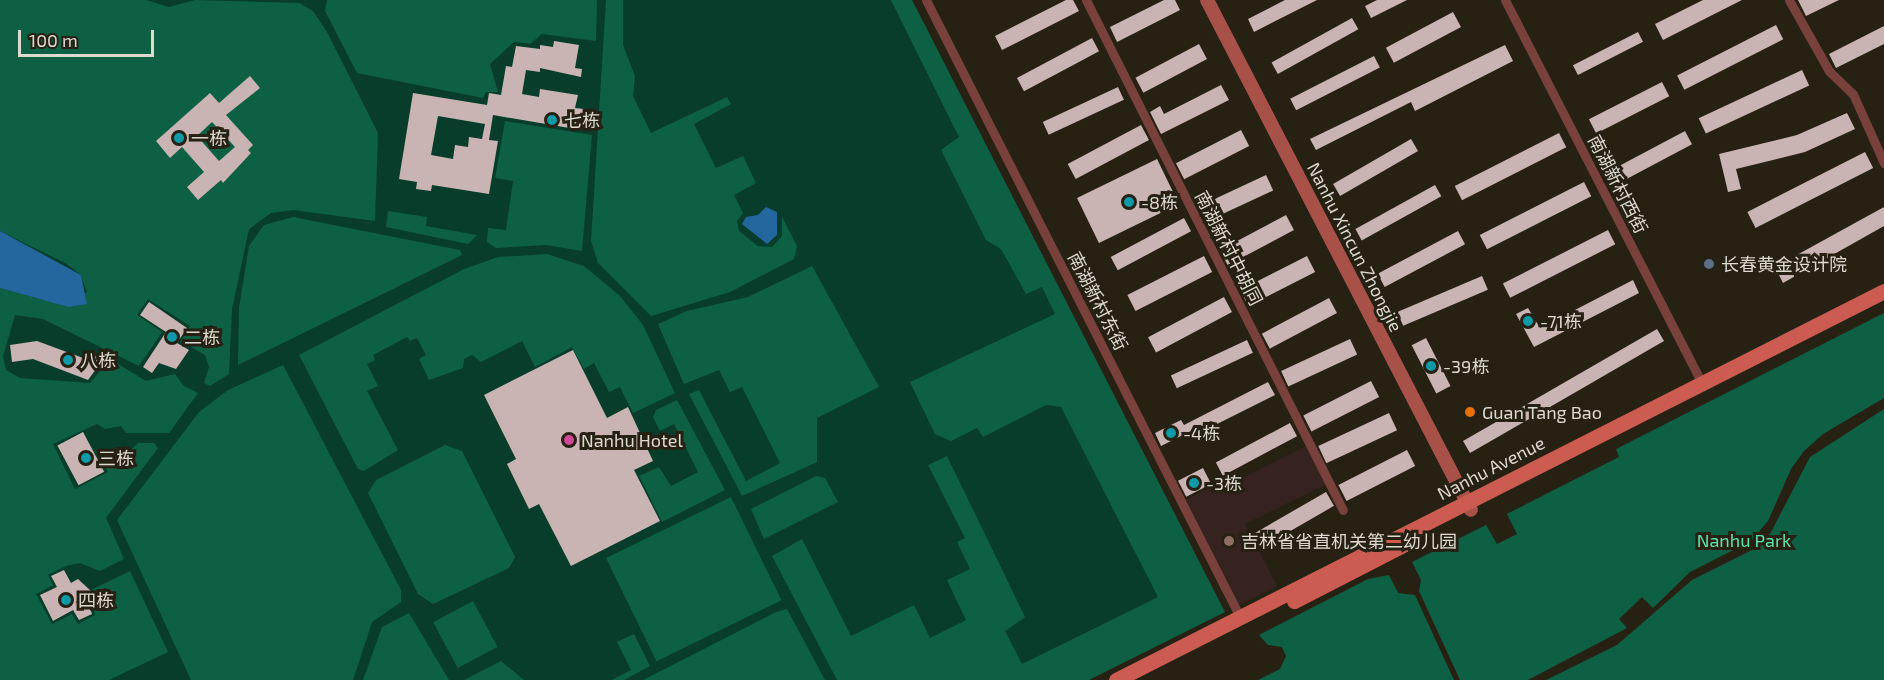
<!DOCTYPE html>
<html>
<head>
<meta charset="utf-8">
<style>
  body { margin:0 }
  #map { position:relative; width:1884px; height:680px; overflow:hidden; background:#262113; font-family:"Exo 2","Noto Sans SC",sans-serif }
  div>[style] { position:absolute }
  .education>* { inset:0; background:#362320 }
  .green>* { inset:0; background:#073d2a }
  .forest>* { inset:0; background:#0e6044; transform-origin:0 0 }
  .water>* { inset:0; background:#24669e }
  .building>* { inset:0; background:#cab4b3; transform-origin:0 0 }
  .street>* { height:9px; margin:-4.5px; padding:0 4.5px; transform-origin:4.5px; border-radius:4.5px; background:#78413b }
  .secondary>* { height:14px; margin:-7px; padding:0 7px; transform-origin:7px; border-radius:7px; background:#a85148 }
  .primary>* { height:15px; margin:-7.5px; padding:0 7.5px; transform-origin:7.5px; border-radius:7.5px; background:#cc5c52 }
  .dots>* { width:16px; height:16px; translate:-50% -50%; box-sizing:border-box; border:3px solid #262113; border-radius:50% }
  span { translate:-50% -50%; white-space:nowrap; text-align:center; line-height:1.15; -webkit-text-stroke:6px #262113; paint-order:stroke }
  .poi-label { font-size:18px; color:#dddad1 }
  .left { translate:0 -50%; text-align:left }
  .street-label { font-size:18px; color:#dddad1 }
  .park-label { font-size:18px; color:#5fe3ae }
  .scale { position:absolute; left:18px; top:30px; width:136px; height:27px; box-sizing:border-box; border:3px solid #dddad1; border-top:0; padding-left:8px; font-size:18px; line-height:21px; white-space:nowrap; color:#dddad1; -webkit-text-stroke:4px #262113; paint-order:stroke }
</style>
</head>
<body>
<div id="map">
  <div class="education">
    <div style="clip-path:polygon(1306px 446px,1326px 484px,1245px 524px,1277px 586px,1238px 606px,1184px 501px,1219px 483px,1223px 488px)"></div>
  </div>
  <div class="green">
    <div style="clip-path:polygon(0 0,912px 0,1205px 574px,990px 680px,0 680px)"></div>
  </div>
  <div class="forest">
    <div style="clip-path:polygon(0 0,146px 0,169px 7px,195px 0,299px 3px,313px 11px,327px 32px,378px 133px,375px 221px,293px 210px,271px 213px,249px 229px,232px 309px,229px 374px,210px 386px,204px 383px,209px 367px,205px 355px,181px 341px,190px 326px,148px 299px,137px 315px,162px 332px,139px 366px,43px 319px,15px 315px,3px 356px,6px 370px,20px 378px,90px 383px,110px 359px,146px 381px,175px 374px,184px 386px,198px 393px,169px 433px,126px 433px,121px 426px,105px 429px,97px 424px,53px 444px,75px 489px,108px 472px,101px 459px,120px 460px,138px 443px,154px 443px,158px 448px,106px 518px,124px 559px,100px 571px,80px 563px,66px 566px,48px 575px,53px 585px,36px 594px,52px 624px,72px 614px,78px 624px,95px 615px,90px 596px,95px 593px,93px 589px,130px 571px,168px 652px,109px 680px,0 680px,0 288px,68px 307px,87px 292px,81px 275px,67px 264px,0 231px)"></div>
    <div style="clip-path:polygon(327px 0,597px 0,596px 41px,542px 34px,530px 44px,514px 42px,490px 64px,498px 92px,486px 92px,483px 98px,357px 73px,325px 11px)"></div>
    <div style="clip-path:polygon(606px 0,623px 0,623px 45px,635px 76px,633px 96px,651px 133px,727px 97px,731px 104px,694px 124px,716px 168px,743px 156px,756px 183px,734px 195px,743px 213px,737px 221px,739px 231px,758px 246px,772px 247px,782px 236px,782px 217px,797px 246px,794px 259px,730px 292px,651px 316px,598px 263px,591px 241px)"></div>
    <div style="clip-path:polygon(891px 0,912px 0,1225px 612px,1089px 680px,837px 680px,772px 556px,802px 539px,851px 636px,914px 605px,930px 638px,966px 620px,947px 580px,970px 569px,957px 542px,965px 538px,928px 465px,947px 456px,1025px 617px,1005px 631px,1022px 664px,1158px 597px,1061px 407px,1046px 405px,983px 437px,977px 428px,951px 441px,935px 434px,910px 382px,1055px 314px,1042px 287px,1026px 294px,1001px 249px,986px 240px,941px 150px,959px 137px)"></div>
    <div style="clip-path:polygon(505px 121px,592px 135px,582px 251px,546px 245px,496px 248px,487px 242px,488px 228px,506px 230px,513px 181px,495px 178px)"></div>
    <div style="clip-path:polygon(388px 211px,427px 217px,426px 226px,477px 235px,468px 244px,386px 227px)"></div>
    <div style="clip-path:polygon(293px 217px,460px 250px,462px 255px,238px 365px,239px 308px,249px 246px,264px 225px)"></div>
    <div style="clip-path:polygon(547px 254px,584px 266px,620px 296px,643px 325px,675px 393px,633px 413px,620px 387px,609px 392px,594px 363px,584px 369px,572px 347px,535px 367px,522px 341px,481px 362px,472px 355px,464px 359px,463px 368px,429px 380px,419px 359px,426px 355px,417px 338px,410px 341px,407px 337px,373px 355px,375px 360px,367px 364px,378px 386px,367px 391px,398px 450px,364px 471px,358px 469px,299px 355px,464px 269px,498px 257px)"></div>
    <div style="clip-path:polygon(812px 266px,879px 387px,817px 418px,817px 462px,742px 496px,689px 394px,699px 390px,746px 481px,780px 463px,742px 387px,730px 392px,719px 370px,684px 384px,658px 324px,687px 311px,748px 297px)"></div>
    <div style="clip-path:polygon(1884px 313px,1884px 398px,1823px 434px,1804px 451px,1791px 469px,1768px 521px,1751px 541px,1690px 572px,1653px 608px,1642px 597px,1619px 619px,1627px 628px,1528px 680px,1460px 680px,1419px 591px,1421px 580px,1412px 562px,1486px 525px,1497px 544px,1517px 534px,1507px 514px,1619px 457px,1616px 449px)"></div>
    <div style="clip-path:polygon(283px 365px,401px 590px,401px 602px,372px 622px,353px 680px,191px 680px,117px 520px,199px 412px,228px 390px)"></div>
    <div style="clip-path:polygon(677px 400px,725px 490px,662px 522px,639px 476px,659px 467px,671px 486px,698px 472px,674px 424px,660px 431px,653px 417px,656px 410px)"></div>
    <div style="clip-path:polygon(1884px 409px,1884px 680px,1546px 680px,1617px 645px,1692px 580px,1758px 547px,1771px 532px,1810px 457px)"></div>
    <div style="clip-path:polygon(445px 445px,462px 451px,515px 557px,509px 568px,433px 604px,418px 594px,368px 493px,376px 480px)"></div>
    <div style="clip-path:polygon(816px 476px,825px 478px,838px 502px,764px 539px,751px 509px)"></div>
    <div style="left:731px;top:497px;width:115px;height:139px;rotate:64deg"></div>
    <div style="clip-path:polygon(1389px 575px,1398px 593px,1415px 595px,1454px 680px,1258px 680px,1280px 669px,1286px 656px,1282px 647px,1268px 645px,1259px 635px,1368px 579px)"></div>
    <div style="left:473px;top:601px;width:52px;height:45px;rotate:62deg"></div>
    <div style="clip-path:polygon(787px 609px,825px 680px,643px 680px,776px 612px)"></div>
    <div style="clip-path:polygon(409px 613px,449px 680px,363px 680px,382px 627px)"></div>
    <div style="clip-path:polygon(634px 634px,650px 666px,624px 680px,612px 680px,631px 670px,617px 642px)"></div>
    <div style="clip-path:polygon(501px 661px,524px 680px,464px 680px)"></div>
  </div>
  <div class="water">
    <div style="clip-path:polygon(766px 207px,777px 212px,777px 235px,767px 244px,742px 224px,746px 217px,758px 215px)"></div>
    <div style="clip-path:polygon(0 231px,81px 275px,87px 304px,68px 307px,0 288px)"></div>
  </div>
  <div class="building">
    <div style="clip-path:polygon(1066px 0,1073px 0,1079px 11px,1002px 50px,995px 36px)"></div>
    <div style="clip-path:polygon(1164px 0,1175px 0,1180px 10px,1117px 42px,1110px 27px)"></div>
    <div style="clip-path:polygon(1285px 0,1317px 0,1254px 32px,1248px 19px)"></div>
    <div style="clip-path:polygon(1377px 0,1407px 0,1371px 18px,1365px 6px)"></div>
    <div style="clip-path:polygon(1703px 0,1742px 0,1663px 40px,1655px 24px)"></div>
    <div style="clip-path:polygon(1798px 0,1839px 0,1806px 16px)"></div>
    <div style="left:1453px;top:12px;width:17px;height:76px;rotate:62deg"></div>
    <div style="left:1352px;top:18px;width:13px;height:92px;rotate:61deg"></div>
    <div style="left:1776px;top:25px;width:16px;height:111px;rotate:63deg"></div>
    <div style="clip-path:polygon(1884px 26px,1884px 44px,1836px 68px,1829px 54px)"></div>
    <div style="left:1638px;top:32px;width:11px;height:73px;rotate:63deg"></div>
    <div style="left:1092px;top:38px;width:15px;height:85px;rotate:62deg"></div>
    <div style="clip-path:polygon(evenodd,554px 41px,579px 45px,575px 68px,582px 69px,581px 77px,540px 68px,540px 72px,526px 70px,522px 94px,539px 97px,540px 89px,578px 95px,575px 108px,584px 109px,581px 130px,493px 115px,489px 140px,498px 141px,489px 194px,432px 185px,431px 191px,416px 189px,417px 182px,399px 179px,413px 93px,487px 105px,489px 93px,501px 95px,506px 66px,512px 67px,516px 46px,540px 49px,540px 45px,553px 47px,554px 41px,438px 116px,485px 124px,482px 139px,469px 137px,468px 147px,455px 145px,453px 159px,431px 155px,438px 116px)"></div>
    <div style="left:1199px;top:44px;width:17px;height:72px;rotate:62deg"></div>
    <div style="clip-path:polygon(1505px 45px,1513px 61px,1415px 111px,1411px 102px,1316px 150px,1310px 139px)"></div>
    <div style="left:1374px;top:56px;width:13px;height:94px;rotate:63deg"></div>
    <div style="left:1802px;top:70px;width:17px;height:114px;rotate:65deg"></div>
    <div style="clip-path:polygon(evenodd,250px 76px,260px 88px,226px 115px,253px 145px,248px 150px,251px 153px,223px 183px,221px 180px,198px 200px,187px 187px,204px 172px,182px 147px,170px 158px,156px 141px,210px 93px,219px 103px,250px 76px,212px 122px,235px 147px,219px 161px,197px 136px,212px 122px)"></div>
    <div style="left:1662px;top:82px;width:16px;height:82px;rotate:63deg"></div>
    <div style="clip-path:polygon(1221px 85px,1229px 100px,1161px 134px,1150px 112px,1160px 106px,1164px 114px)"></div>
    <div style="left:1118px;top:87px;width:14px;height:83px;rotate:65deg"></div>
    <div style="clip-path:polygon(1847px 113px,1855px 129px,1805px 152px,1736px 169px,1741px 189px,1728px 192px,1719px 154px,1797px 135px)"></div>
    <div style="left:1141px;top:125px;width:17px;height:83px;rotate:62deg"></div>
    <div style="left:1241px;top:130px;width:18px;height:73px;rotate:63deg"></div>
    <div style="left:1685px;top:131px;width:15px;height:80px;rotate:62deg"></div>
    <div style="left:1559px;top:133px;width:16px;height:117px;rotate:63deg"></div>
    <div style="left:1411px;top:139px;width:14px;height:90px;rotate:60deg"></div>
    <div style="left:1865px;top:152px;width:18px;height:132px;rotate:63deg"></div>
    <div style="left:1157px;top:159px;width:50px;height:89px;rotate:64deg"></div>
    <div style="left:1266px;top:175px;width:17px;height:75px;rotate:65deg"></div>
    <div style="left:1584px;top:182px;width:16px;height:117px;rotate:63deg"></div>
    <div style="left:1435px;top:185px;width:13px;height:91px;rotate:61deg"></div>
    <div style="clip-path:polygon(1884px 207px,1884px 226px,1783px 283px,1775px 267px)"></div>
    <div style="left:1286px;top:215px;width:17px;height:75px;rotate:62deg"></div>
    <div style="left:1184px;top:218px;width:15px;height:83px;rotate:62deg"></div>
    <div style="left:1608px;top:230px;width:16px;height:118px;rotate:63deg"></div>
    <div style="left:1458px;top:231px;width:15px;height:91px;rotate:62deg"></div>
    <div style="left:1204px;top:256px;width:18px;height:86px;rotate:63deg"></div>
    <div style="left:1307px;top:256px;width:18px;height:75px;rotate:63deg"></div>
    <div style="left:1482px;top:276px;width:15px;height:92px;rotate:67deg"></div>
    <div style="clip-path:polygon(1633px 280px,1639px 293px,1534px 347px,1516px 314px,1528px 308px,1540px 328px)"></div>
    <div style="left:1224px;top:297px;width:17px;height:86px;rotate:62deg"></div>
    <div style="left:1329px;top:298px;width:17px;height:76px;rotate:62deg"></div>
    <div style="clip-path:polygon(149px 302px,187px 328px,177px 343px,189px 350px,176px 369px,159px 363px,152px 373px,143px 367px,166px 332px,140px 315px)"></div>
    <div style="left:1657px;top:329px;width:14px;height:224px;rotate:60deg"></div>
    <div style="left:1426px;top:338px;width:54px;height:16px;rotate:63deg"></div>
    <div style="left:1350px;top:339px;width:17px;height:76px;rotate:65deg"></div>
    <div style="left:1247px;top:340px;width:14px;height:84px;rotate:65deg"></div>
    <div style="clip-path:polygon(37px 341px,83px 358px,88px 351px,102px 361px,88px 380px,33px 359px,12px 362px,10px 345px)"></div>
    <div style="clip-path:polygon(573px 350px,607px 418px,628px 407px,653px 461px,634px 470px,660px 521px,571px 566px,539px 504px,529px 509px,507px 464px,516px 459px,484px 395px)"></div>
    <div style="left:1371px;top:381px;width:18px;height:76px;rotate:63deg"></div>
    <div style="clip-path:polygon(1268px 382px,1275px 395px,1199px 433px,1197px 428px,1161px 446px,1155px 433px,1181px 420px,1184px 425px)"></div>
    <div style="left:1389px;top:413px;width:19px;height:78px;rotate:65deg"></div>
    <div style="left:1290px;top:423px;width:15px;height:84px;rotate:62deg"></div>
    <div style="left:83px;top:432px;width:45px;height:29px;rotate:62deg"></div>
    <div style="left:1407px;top:450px;width:18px;height:77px;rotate:63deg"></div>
    <div style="left:1203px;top:468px;width:18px;height:28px;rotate:63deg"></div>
    <div style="left:1326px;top:492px;width:16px;height:86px;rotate:60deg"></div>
    <div style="clip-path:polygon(64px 570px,71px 583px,78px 579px,92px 592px,86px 595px,92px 614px,79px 620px,73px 610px,53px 621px,40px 595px,57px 587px,51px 576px)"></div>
  </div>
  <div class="street">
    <div style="left:926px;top:0;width:692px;rotate:63.03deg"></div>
    <div style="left:1086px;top:0;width:571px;rotate:63.26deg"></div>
    <div style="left:1505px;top:0;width:431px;rotate:62.8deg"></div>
    <div style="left:1789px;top:0;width:81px;rotate:60.6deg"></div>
    <div style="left:1829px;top:71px;width:33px;rotate:44deg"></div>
    <div style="left:1853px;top:94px;width:76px;rotate:65.8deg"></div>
  </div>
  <div class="secondary">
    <div style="left:1207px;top:0;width:574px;rotate:62.63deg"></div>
  </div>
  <div class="primary">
    <div style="left:1294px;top:601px;width:129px;rotate:-27.2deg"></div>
    <div style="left:1116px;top:680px;width:861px;rotate:-26.86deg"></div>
  </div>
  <div class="dots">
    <div style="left:552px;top:120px;background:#0f9aa8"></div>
    <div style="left:179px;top:138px;background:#0f9aa8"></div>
    <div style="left:1129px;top:202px;background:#0f9aa8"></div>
    <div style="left:1709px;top:264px;background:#5c6f8a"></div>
    <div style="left:1528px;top:321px;background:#0f9aa8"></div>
    <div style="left:172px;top:337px;background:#0f9aa8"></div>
    <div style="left:68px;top:360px;background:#0f9aa8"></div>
    <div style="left:1431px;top:366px;background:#0f9aa8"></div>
    <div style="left:1470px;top:412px;background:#e8710a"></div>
    <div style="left:1171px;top:433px;background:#0f9aa8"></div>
    <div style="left:569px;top:440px;background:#d1479c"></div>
    <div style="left:86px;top:458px;background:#0f9aa8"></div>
    <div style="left:1194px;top:483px;background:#0f9aa8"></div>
    <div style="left:1229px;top:541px;background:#8d6e63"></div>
    <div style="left:66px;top:600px;background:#0f9aa8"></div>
  </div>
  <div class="poi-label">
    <span class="left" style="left:564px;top:120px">七栋</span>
    <span class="left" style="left:191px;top:138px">一栋</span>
    <span class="left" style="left:1141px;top:202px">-8栋</span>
    <span class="left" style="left:1721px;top:264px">长春黄金设计院</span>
    <span class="left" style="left:1540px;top:321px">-71栋</span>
    <span class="left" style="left:184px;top:337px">二栋</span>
    <span class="left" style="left:80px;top:360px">八栋</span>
    <span class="left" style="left:1443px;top:366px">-39栋</span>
    <span class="left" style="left:1482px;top:412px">Guan Tang Bao</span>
    <span class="left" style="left:1183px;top:433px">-4栋</span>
    <span class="left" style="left:581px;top:440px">Nanhu Hotel</span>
    <span class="left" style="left:98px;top:458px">三栋</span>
    <span class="left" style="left:1206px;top:483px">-3栋</span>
    <span class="left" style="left:1241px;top:541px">吉林省省直机关第二幼儿园</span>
    <span class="left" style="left:78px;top:600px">四栋</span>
  </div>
  <div class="street-label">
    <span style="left:1618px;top:184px;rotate:63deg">南湖新村西街</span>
    <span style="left:1355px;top:247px;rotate:63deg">Nanhu Xincun Zhongjie</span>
    <span style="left:1229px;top:248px;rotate:63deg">南湖新村中胡同</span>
    <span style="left:1098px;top:301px;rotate:63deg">南湖新村东街</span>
    <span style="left:1491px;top:468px;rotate:-27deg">Nanhu Avenue</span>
  </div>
  <div class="park-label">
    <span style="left:1744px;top:540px">Nanhu Park</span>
  </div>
  <div class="scale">100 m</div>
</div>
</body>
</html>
